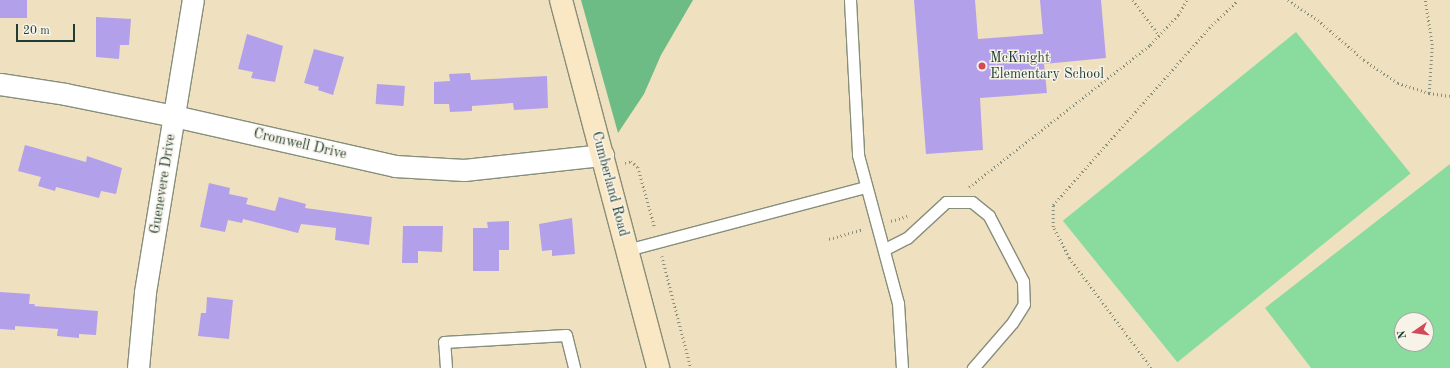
<!DOCTYPE html>
<html>
<head>
<meta charset="utf-8">
<style>
  body { margin:0 }
  #map { position:relative; width:1450px; height:368px; overflow:hidden; background:#efe0c0; font-family:"Old Standard TT",serif }
  div>[style] { position:absolute }
  .green>* { inset:0; background:#89dc9e; transform-origin:0 0 }
  .forest>* { inset:0; background:#6ebc85 }
  .building>* { inset:0; background:#b3a0ea; transform-origin:0 0 }
  .path>* { height:2.5px; margin-top:-1.25px; transform-origin:0; background:repeating-linear-gradient(90deg,#878e7a 0 1px,transparent 0 4px) }
  .roads { filter:drop-shadow(1px 0 #878e7a) drop-shadow(-1px 0 #878e7a) drop-shadow(0 1px #878e7a) drop-shadow(0 -1px #878e7a) }
  .service>* { height:11px; margin:-5.5px; padding:0 5.5px; transform-origin:5.5px; border-radius:5.5px; background:#fff }
  .minor>* { height:21px; margin:-10.5px; padding:0 10.5px; transform-origin:10.5px; border-radius:10.5px; background:#fff }
  .secondary>* { height:22px; margin:-11px; padding:0 11px; transform-origin:11px; border-radius:11px; background:#fae7c3 }
  .dots>* { width:11px; height:11px; translate:-50% -50%; box-sizing:border-box; border:2px solid #f7f3e8; border-radius:50% }
  span { translate:-50% -50%; white-space:nowrap; text-align:center; line-height:1.15; -webkit-text-stroke:3px #f7f3e8; paint-order:stroke }
  .poi-label { font-size:14px; color:#1f3d34 }
  .left { translate:0 -50%; text-align:left }
  .street-label { font-size:14px; color:#1f3d34 }
  .north { position:absolute; left:1394px; top:312px; width:40px; height:40px; box-sizing:border-box; background:#f7f3e8; border:1px solid #a1aaa0; border-radius:50%; rotate:257deg; font-size:11px; font-weight:700; line-height:16px; text-align:center; color:#1f3d34 }
  .north::after { content:''; display:block; margin:auto; width:14px; height:18px; background:#d1495b; clip-path:polygon(50% 0,100% 100%,50% 72%,0 100%) }
  .scale { position:absolute; left:16px; top:24px; width:59px; height:18px; box-sizing:border-box; border:2px solid #1f3d34; border-top:0; padding-left:5px; font-size:12px; line-height:14px; white-space:nowrap; color:#1f3d34; -webkit-text-stroke:3px #f7f3e8; paint-order:stroke }
</style>
</head>
<body>
<div id="map">
  <div class="green">
    <div style="left:1296px;top:32px;width:182px;height:300px;rotate:51deg"></div>
    <div style="clip-path:polygon(evenodd,1450px 164px,1450px 368px,1311px 368px,1265px 308px,1450px 164px,1402px 320px,1426px 320px,1426px 344px,1402px 344px,1402px 320px)"></div>
  </div>
  <div class="forest">
    <div style="clip-path:polygon(581px 0,693px 0,661px 55px,644px 94px,618px 133px)"></div>
  </div>
  <div class="building">
    <div style="left:0;top:0;width:27px;height:18px"></div>
    <div style="clip-path:polygon(914px 0,975px 0,978px 39px,1043px 34px,1040px 0,1101px 0,1106px 58px,1044px 64px,1047px 93px,980px 98px,983px 150px,926px 154px)"></div>
    <div style="clip-path:polygon(96px 17px,131px 19px,129px 45px,120px 45px,119px 59px,96px 57px)"></div>
    <div style="clip-path:polygon(247px 34px,283px 46px,275px 82px,251px 78px,253px 72px,238px 69px)"></div>
    <div style="clip-path:polygon(314px 49px,344px 57px,333px 95px,318px 90px,319px 87px,304px 83px)"></div>
    <div style="clip-path:polygon(470px 73px,471px 80px,547px 76px,548px 108px,514px 110px,513px 103px,472px 106px,472px 111px,450px 112px,449px 104px,434px 104px,434px 82px,450px 81px,449px 74px)"></div>
    <div style="left:377px;top:84px;width:28px;height:20px;rotate:4deg"></div>
    <div style="clip-path:polygon(25px 145px,86px 162px,87px 156px,122px 168px,116px 194px,101px 191px,99px 198px,56px 187px,55px 191px,38px 186px,41px 177px,18px 171px)"></div>
    <div style="clip-path:polygon(209px 183px,230px 188px,229px 194px,248px 198px,246px 204px,275px 211px,279px 197px,306px 204px,305px 208px,372px 217px,369px 245px,335px 240px,336px 228px,301px 224px,298px 233px,243px 219px,242px 223px,228px 220px,225px 232px,200px 227px)"></div>
    <div style="clip-path:polygon(572px 218px,575px 254px,552px 256px,552px 250px,542px 251px,539px 224px)"></div>
    <div style="clip-path:polygon(509px 221px,509px 250px,499px 250px,499px 271px,473px 271px,473px 228px,488px 228px,487px 222px)"></div>
    <div style="clip-path:polygon(403px 226px,443px 226px,442px 252px,418px 251px,418px 263px,402px 263px)"></div>
    <div style="clip-path:polygon(0 292px,30px 294px,29px 304px,35px 304px,34px 306px,98px 311px,96px 335px,79px 334px,79px 338px,57px 336px,58px 329px,15px 326px,15px 330px,0 329px)"></div>
    <div style="clip-path:polygon(207px 297px,233px 300px,229px 339px,198px 336px,201px 313px,206px 313px)"></div>
  </div>
  <div class="path">
    <div style="left:1133px;top:0;width:44px;rotate:53.4deg"></div>
    <div style="left:1288px;top:0;width:36px;rotate:34deg"></div>
    <div style="left:1318px;top:20px;width:61px;rotate:41deg"></div>
    <div style="left:1364px;top:60px;width:41px;rotate:34.1deg"></div>
    <div style="left:1398px;top:83px;width:33px;rotate:18deg"></div>
    <div style="left:1429px;top:93px;width:48px;rotate:-86.4deg"></div>
    <div style="left:1432px;top:45px;width:46px;rotate:-98.8deg"></div>
    <div style="left:1429px;top:93px;width:21px;rotate:8deg"></div>
    <div style="left:625px;top:163px;width:6px;rotate:-18deg"></div>
    <div style="left:631px;top:161px;width:9px;rotate:41deg"></div>
    <div style="left:638px;top:167px;width:63px;rotate:74.4deg"></div>
    <div style="left:969px;top:187px;width:230px;rotate:-38.1deg"></div>
    <div style="left:1150px;top:45px;width:41px;rotate:-47deg"></div>
    <div style="left:1178px;top:15px;width:17px;rotate:-59deg"></div>
    <div style="left:891px;top:221px;width:17px;rotate:-17deg"></div>
    <div style="left:829px;top:239px;width:35px;rotate:-16deg"></div>
    <div style="left:662px;top:256px;width:116px;rotate:75.5deg"></div>
    <div style="left:1151px;top:368px;width:137px;rotate:-126.7deg"></div>
    <div style="left:1069px;top:258px;width:35px;rotate:-117deg"></div>
    <div style="left:1053px;top:227px;width:22px;rotate:-90deg"></div>
    <div style="left:1053px;top:205px;width:236px;rotate:-48.6deg"></div>
    <div style="left:1209px;top:28px;width:40px;rotate:-44deg"></div>
  </div>
  <div class="roads">
    <div class="service">
      <div style="left:850px;top:0;width:155px;rotate:87deg"></div>
      <div style="left:858px;top:155px;width:153px;rotate:74.9deg"></div>
      <div style="left:898px;top:303px;width:65px;rotate:86.5deg"></div>
      <div style="left:885px;top:249px;width:25px;rotate:-27deg"></div>
      <div style="left:907px;top:238px;width:53px;rotate:-42.7deg"></div>
      <div style="left:946px;top:202px;width:26px"></div>
      <div style="left:972px;top:202px;width:22px;rotate:39deg"></div>
      <div style="left:989px;top:216px;width:73px;rotate:62.4deg"></div>
      <div style="left:1023px;top:281px;width:23px;rotate:88deg"></div>
      <div style="left:1024px;top:304px;width:22px;rotate:122deg"></div>
      <div style="left:1012px;top:323px;width:60px;rotate:130.9deg"></div>
      <div style="left:627px;top:250px;width:247px;rotate:-14.8deg"></div>
      <div style="left:446px;top:368px;width:26px;rotate:-94deg"></div>
      <div style="left:444px;top:342px;width:122px;rotate:-3.3deg"></div>
      <div style="left:566px;top:335px;width:34px;rotate:76deg"></div>
    </div>
    <div class="minor">
      <div style="left:0;top:84px;width:66px;rotate:8.7deg"></div>
      <div style="left:65px;top:94px;width:111px;rotate:11.4deg"></div>
      <div style="left:174px;top:116px;width:227px;rotate:12.7deg"></div>
      <div style="left:395px;top:166px;width:69px;rotate:3.3deg"></div>
      <div style="left:464px;top:170px;width:140px;rotate:-6.2deg"></div>
      <div style="left:138px;top:368px;width:76px;rotate:-84.7deg"></div>
      <div style="left:145px;top:292px;width:296px;rotate:-80.7deg"></div>
    </div>
    <div class="secondary">
      <div style="left:561px;top:0;width:381px;rotate:75.2deg"></div>
    </div>
  </div>
  <div class="dots">
    <div style="left:982px;top:66px;background:#d1495b"></div>
  </div>
  <div class="poi-label">
    <span class="left" style="left:990px;top:66px">McKnight<br>Elementary School</span>
  </div>
  <div class="street-label">
    <span style="left:300px;top:144px;rotate:13deg">Cromwell Drive</span>
    <span style="left:163px;top:184px;rotate:-81deg">Guenevere Drive</span>
    <span style="left:610px;top:184px;rotate:75deg">Cumberland Road</span>
  </div>
  <div class="north">N</div>
  <div class="scale">20 m</div>
</div>
</body>
</html>
